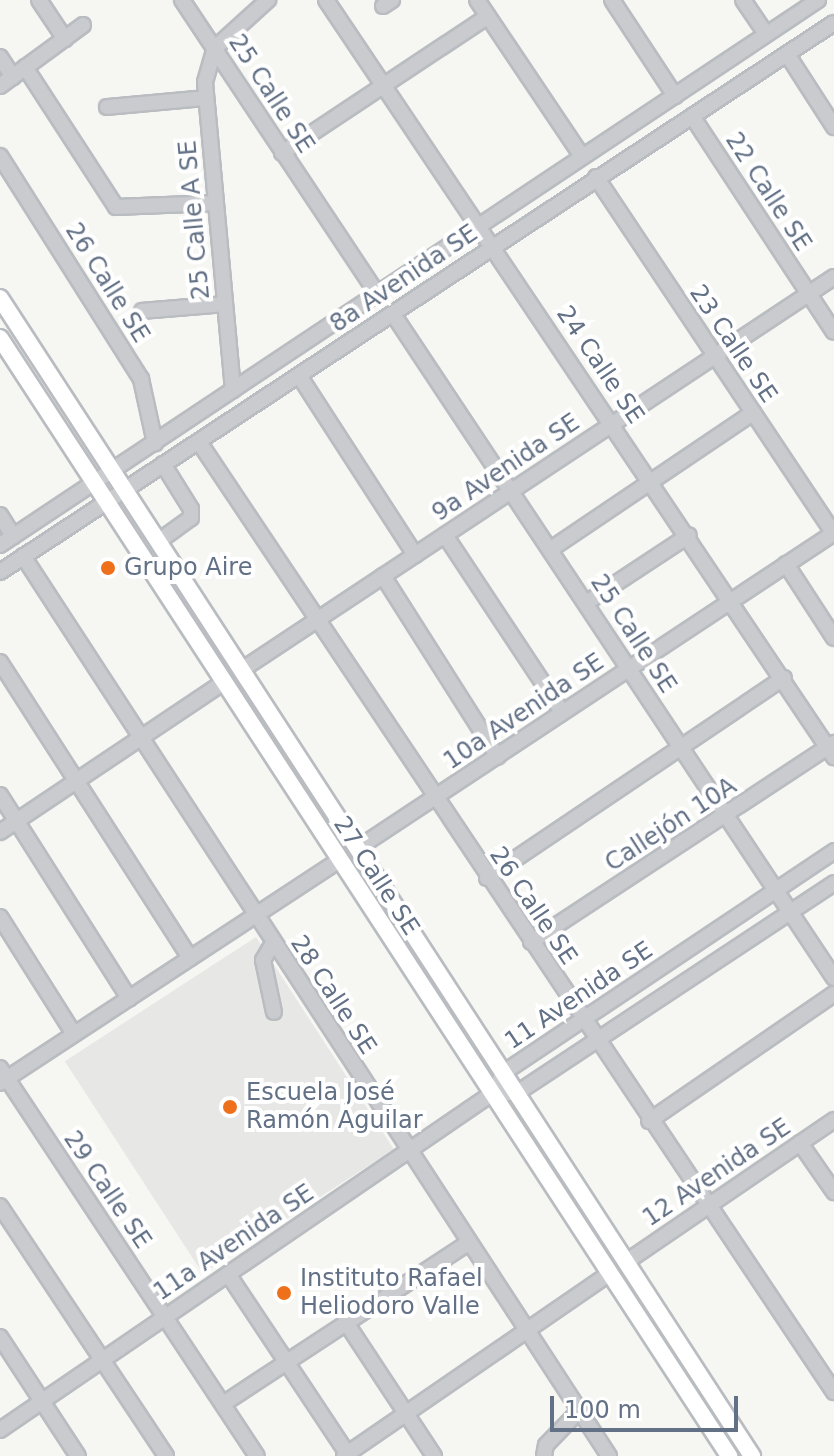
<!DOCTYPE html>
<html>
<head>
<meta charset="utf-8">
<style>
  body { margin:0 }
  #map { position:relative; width:834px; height:1456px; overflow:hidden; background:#f6f7f3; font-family:"DejaVu Sans",sans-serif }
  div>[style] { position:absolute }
  .built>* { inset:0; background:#e7e7e6; transform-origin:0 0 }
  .roads { filter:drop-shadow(2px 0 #b9bcc0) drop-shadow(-2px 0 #b9bcc0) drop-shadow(0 2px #b9bcc0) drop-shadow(0 -2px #b9bcc0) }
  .minor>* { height:14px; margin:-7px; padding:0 7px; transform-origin:7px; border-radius:7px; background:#c9cbcf }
  .major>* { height:16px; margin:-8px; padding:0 8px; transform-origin:8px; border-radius:8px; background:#fff }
  .dots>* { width:22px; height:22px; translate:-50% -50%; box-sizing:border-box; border:4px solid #fff; border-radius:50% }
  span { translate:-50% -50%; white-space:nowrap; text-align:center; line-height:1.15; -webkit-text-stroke:8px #fff; paint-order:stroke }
  .street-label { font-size:24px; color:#637186 }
  .poi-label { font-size:24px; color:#637186 }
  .left { translate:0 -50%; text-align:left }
  .scale { position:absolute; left:550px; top:1396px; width:188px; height:36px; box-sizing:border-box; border:4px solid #637186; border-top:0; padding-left:10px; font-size:24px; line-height:28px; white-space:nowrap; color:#637186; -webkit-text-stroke:6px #fff; paint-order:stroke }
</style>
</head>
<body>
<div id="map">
  <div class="built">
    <div style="left:256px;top:937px;width:253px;height:228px;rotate:57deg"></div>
  </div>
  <div class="roads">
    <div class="minor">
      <div style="left:39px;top:0;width:47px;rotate:56.3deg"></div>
      <div style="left:182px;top:0;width:351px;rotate:56.4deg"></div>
      <div style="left:326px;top:0;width:912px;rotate:56.14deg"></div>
      <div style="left:477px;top:0;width:188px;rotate:56.1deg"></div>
      <div style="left:612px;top:0;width:115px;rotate:56.7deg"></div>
      <div style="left:743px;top:0;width:41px;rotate:55.9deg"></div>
      <div style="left:383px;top:6px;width:11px;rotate:-34deg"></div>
      <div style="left:787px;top:54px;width:87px;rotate:57.2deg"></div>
      <div style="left:0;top:57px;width:24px;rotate:57deg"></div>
      <div style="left:25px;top:67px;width:167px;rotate:57deg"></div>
      <div style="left:116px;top:207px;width:98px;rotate:-2.3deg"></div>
      <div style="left:0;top:86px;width:103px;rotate:-36.3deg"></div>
      <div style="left:107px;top:107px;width:99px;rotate:-5.2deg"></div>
      <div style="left:692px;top:116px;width:258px;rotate:56.7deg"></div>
      <div style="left:282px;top:153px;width:247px;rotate:-33.6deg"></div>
      <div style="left:0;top:156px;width:264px;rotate:57.7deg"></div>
      <div style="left:141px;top:379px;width:66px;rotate:77.7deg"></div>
      <div style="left:596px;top:177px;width:429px;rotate:56.3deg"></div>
      <div style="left:142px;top:311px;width:83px;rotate:-4.8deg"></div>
      <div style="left:393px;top:314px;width:797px;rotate:56.41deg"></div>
      <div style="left:300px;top:377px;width:212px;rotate:57.1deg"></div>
      <div style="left:233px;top:390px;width:309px;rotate:-95.2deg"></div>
      <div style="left:205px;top:82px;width:35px;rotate:-74deg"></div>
      <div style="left:215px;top:48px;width:72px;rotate:-42.2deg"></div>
      <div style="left:199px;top:442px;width:1143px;rotate:56.24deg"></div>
      <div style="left:0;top:515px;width:25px;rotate:58deg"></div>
      <div style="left:445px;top:535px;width:212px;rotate:56.5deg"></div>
      <div style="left:159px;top:541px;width:39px;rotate:-36deg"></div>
      <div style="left:191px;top:518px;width:9px;rotate:-90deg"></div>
      <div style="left:191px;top:509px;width:53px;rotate:-121.9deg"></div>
      <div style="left:0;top:545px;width:983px;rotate:-33.67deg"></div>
      <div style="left:551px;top:549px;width:244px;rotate:-34deg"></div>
      <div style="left:23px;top:556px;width:1074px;rotate:56.93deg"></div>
      <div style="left:786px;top:564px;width:88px;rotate:57deg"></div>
      <div style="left:0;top:572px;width:998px;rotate:-33.36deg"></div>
      <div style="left:383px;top:576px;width:214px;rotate:57.6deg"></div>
      <div style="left:586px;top:603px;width:123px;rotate:-33.4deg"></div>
      <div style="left:0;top:662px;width:352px;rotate:57.3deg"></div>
      <div style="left:243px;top:669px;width:709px;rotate:-33.56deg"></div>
      <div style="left:0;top:795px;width:241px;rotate:57.6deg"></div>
      <div style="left:0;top:832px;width:270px;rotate:-33.8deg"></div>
      <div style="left:358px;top:848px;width:571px;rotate:-33.5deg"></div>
      <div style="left:487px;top:878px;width:358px;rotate:-34deg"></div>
      <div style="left:0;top:917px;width:138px;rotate:57.7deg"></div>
      <div style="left:531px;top:942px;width:363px;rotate:-33.3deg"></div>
      <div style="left:273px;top:943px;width:20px;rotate:120deg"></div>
      <div style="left:263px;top:960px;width:53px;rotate:78.1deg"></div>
      <div style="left:0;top:1068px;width:465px;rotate:56.5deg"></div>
      <div style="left:0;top:1083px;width:407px;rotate:-33.3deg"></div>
      <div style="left:493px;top:1093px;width:24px"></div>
      <div style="left:517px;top:1093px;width:380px;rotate:-33.5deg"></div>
      <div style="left:649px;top:1121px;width:224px;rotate:-34.5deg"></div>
      <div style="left:800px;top:1143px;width:60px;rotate:55.2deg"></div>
      <div style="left:0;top:1206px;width:300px;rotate:56.4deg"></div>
      <div style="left:626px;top:1262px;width:252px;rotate:-34.3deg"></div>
      <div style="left:228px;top:1274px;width:219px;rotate:56.4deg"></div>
      <div style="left:345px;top:1321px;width:162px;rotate:56.6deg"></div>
      <div style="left:0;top:1337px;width:142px;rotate:56.8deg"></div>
      <div style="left:223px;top:1404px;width:293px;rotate:-33.3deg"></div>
      <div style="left:0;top:1430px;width:597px;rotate:-34.36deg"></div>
      <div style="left:493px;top:1093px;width:22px;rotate:-63deg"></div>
      <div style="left:503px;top:1073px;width:399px;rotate:-33.8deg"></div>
      <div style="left:344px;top:1456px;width:323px;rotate:-34.5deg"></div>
      <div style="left:544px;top:1456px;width:11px;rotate:-80deg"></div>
      <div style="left:546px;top:1445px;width:47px;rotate:-45.9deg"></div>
    </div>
    <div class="major">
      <div style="left:0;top:298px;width:1381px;rotate:57deg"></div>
      <div style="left:0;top:338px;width:1335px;rotate:56.89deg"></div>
    </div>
  </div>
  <div class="dots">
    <div style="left:108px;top:568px;background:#ef701b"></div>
    <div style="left:230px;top:1107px;background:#ef701b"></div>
    <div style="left:284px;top:1293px;background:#ef701b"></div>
  </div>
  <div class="street-label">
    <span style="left:271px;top:94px;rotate:57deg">25 Calle SE</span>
    <span style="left:768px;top:192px;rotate:57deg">22 Calle SE</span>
    <span style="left:195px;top:220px;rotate:-95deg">25 Calle A SE</span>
    <span style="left:404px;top:279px;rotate:-34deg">8a Avenida SE</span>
    <span style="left:107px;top:283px;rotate:58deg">26 Calle SE</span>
    <span style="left:733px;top:344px;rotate:56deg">23 Calle SE</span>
    <span style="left:600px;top:365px;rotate:56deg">24 Calle SE</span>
    <span style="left:506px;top:468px;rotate:-34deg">9a Avenida SE</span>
    <span style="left:633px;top:634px;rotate:57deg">25 Calle SE</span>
    <span style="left:524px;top:712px;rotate:-34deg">10a Avenida SE</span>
    <span style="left:671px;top:825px;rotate:-33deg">Callejón 10A</span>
    <span style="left:376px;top:876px;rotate:57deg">27 Calle SE</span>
    <span style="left:533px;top:906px;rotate:56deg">26 Calle SE</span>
    <span style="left:333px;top:995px;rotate:57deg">28 Calle SE</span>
    <span style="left:579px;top:996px;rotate:-34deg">11 Avenida SE</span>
    <span style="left:717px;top:1173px;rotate:-34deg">12 Avenida SE</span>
    <span style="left:107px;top:1190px;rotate:56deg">29 Calle SE</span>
    <span style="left:234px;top:1243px;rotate:-34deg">11a Avenida SE</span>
  </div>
  <div class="poi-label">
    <span class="left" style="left:124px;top:568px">Grupo Aire</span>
    <span class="left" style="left:246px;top:1107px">Escuela José<br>Ramón Aguilar</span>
    <span class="left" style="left:300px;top:1293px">Instituto Rafael<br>Heliodoro Valle</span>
  </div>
  <div class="scale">100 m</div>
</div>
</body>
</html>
